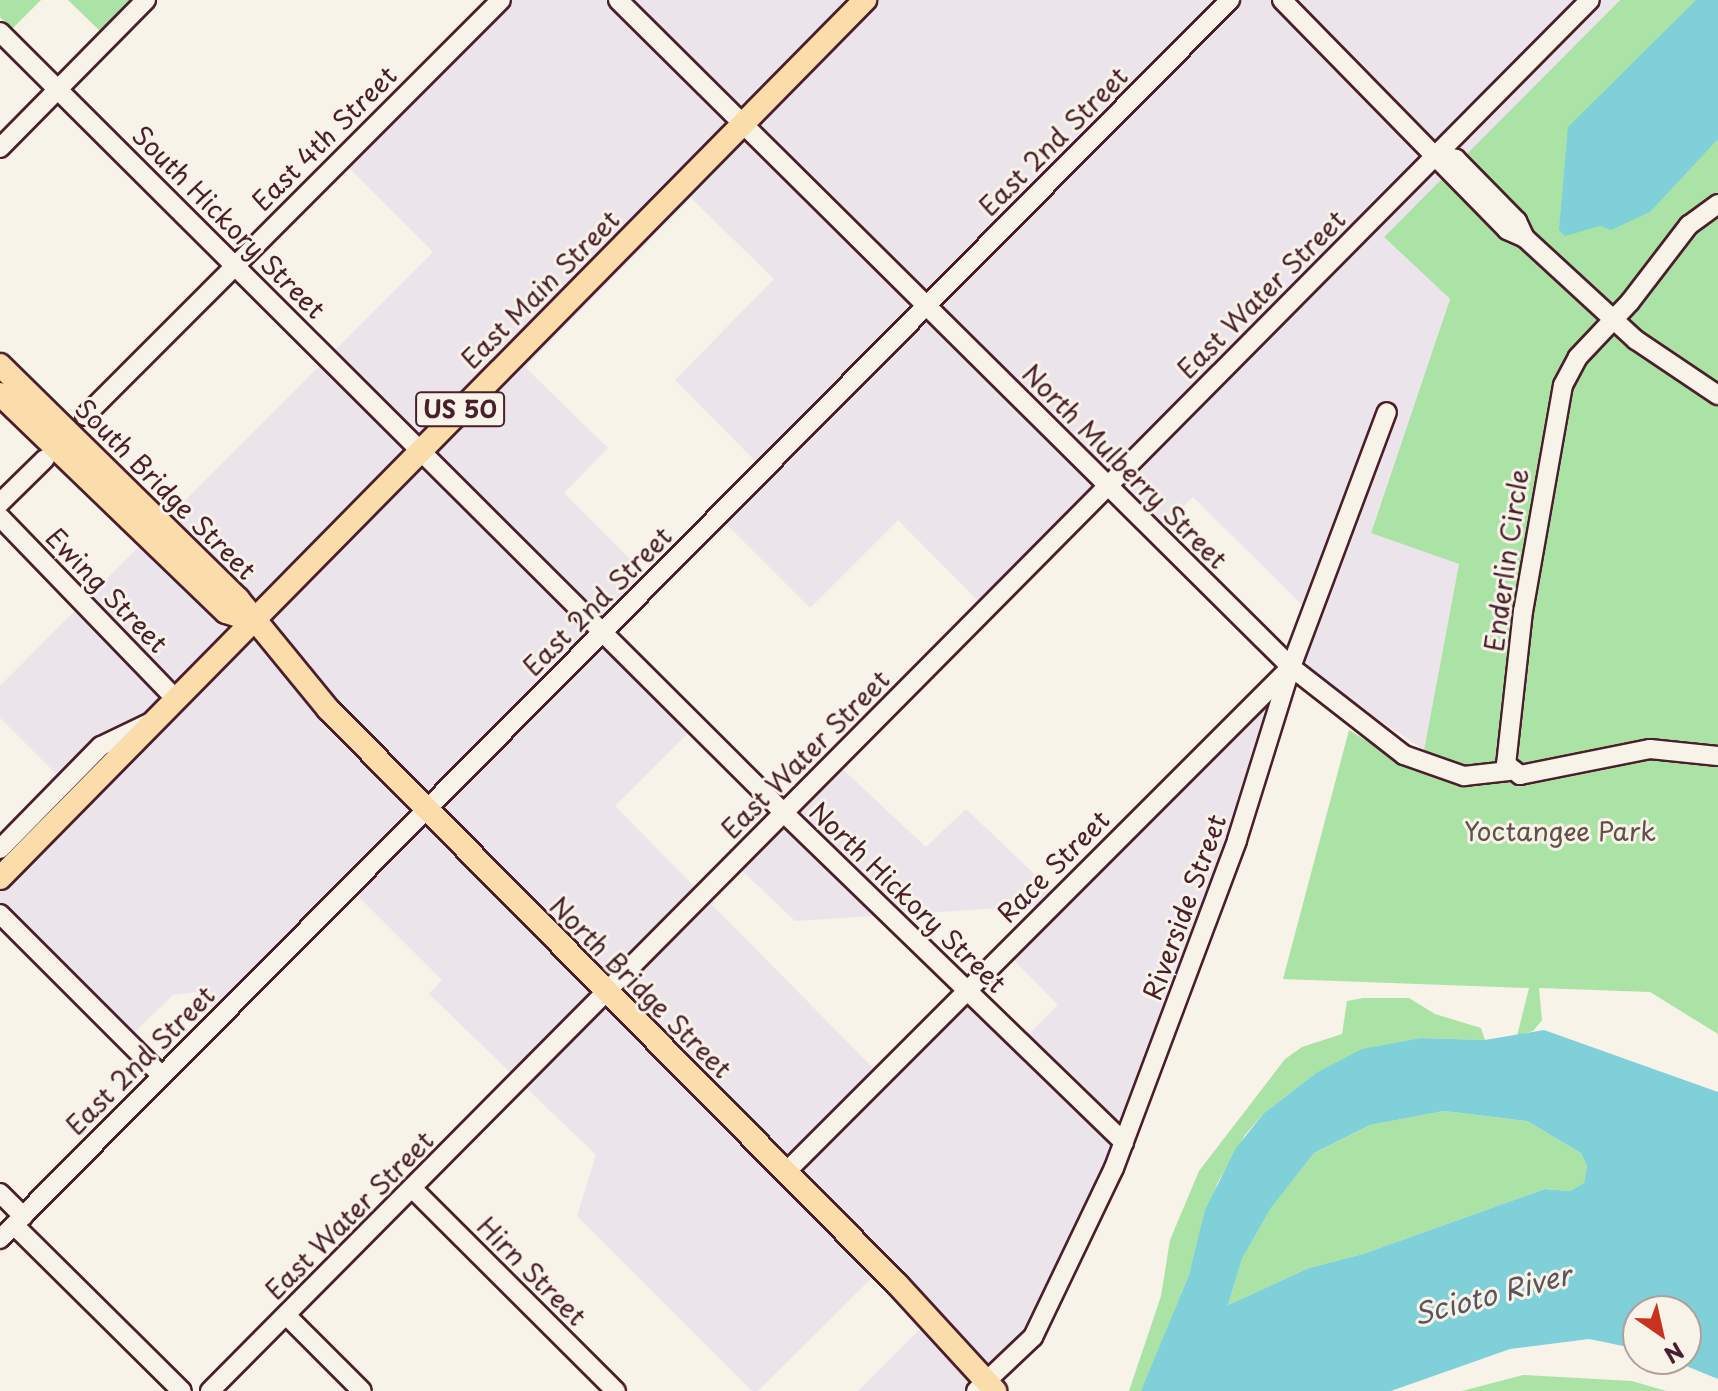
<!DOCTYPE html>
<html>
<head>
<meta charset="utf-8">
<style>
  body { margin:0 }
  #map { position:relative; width:1718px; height:1391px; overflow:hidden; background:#f7f3e8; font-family:"Playpen Sans",sans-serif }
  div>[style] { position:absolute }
  .built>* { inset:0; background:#ece4eb }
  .green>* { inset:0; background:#abe3a7 }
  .water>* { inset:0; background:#7fd0d8 }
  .roads { filter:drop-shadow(2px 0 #4a1f2b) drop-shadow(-2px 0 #4a1f2b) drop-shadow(0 2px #4a1f2b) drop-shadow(0 -2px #4a1f2b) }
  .minor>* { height:18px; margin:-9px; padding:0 9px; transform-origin:9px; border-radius:9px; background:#f7f3e8 }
  .major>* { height:22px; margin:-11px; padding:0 11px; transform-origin:11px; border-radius:11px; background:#faddab }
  span { translate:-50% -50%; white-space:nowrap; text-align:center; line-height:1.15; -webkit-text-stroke:6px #f7f3e8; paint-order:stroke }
  .shield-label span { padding:2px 6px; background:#f7f3e8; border:2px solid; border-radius:6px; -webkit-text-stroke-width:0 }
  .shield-label { font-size:24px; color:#4a1f2b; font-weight:700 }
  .street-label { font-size:26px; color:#4a1f2b }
  .park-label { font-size:26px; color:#62504a }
  .water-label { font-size:28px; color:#5a545f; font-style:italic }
  .north { position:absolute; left:1622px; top:1295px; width:80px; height:80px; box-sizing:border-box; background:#f7f3e8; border:2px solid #b29e9c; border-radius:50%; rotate:146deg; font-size:22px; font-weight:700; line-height:32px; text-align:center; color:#4a1f2b }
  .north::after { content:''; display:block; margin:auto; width:28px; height:36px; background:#c8321e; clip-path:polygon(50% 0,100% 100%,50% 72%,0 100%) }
</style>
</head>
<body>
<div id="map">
  <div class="built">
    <div style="clip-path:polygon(501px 0,1620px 0,1384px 237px,1450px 299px,1371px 532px,1459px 564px,1424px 750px,1296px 664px,1313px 616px,1193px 497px,1152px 537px,1107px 491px,988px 611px,898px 520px,810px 608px,714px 512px,760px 466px,675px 380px,774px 279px,691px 198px,525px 367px,608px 448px,564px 493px,650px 579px,598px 632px,693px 728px,615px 806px,884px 1079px,975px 987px,1025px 1038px,1058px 1005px,1008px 954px,1044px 917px,1033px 906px,795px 921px,737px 866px,838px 765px,926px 847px,966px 809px,1062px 900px,1292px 675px,1242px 840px,1036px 1341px,983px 1391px,858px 1391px,921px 1328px,872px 1278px,758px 1391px,752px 1391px,577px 1216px,596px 1155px,429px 994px,442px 980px,352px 890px,223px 1019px,196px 992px,173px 995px,129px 1038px,0 908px,0 878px,80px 798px,0 718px,0 686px,433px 252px,340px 159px)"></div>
  </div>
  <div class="green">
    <div style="clip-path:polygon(0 0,41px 0,12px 29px,0 17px)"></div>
    <div style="clip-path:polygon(68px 0,136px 0,103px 34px)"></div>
    <div style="clip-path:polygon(1620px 0,1718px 0,1718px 1034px,1650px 992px,1539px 988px,1542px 1020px,1533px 1031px,1517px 1036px,1529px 988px,1283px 979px,1349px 730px,1412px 769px,1424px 750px,1459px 564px,1371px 533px,1450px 299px,1384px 237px)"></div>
    <div style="clip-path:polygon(1363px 998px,1409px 998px,1435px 1014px,1481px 1028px,1485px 1040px,1422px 1038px,1316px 1073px,1264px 1113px,1245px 1135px,1217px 1184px,1189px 1275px,1145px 1383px,1141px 1391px,1129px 1391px,1161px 1296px,1170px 1240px,1199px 1171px,1285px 1059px,1302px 1047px,1342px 1034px,1347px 1001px)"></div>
    <div style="clip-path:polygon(1444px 1111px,1527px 1121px,1581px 1153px,1587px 1166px,1584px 1183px,1570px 1191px,1545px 1189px,1363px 1254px,1309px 1268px,1228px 1305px,1242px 1259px,1270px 1208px,1314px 1153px,1370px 1125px)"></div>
    <div style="clip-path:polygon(1523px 1375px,1632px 1381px,1666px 1391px,1462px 1391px)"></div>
  </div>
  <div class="water">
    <div style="clip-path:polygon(1696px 0,1718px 0,1718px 139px,1650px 212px,1611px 230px,1600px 226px,1565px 236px,1559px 230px,1568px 127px)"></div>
    <div style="clip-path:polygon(evenodd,1544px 1030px,1718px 1092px,1718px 1379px,1669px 1359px,1686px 1359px,1686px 1311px,1638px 1311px,1638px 1349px,1589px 1339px,1510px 1349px,1391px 1391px,1141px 1391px,1189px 1275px,1205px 1210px,1236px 1148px,1264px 1113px,1316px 1073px,1362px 1049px,1422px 1038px,1485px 1040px,1544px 1030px,1444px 1111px,1527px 1121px,1581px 1153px,1587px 1166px,1584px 1183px,1570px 1191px,1545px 1189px,1363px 1254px,1309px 1268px,1228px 1305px,1242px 1259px,1270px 1209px,1314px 1153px,1370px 1125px,1444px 1111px)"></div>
  </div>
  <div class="roads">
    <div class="minor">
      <div style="left:618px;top:0;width:948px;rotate:44.74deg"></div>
      <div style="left:1291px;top:667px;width:143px;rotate:37.9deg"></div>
      <div style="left:1404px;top:755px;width:64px;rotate:19.3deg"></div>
      <div style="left:1464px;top:776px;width:45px;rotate:-6.3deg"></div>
      <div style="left:1282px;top:0;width:322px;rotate:45.6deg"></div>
      <div style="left:1507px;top:230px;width:20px;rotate:24deg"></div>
      <div style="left:1525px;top:238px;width:151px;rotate:42.6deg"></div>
      <div style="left:1636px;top:340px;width:99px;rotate:33.9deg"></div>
      <div style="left:0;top:32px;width:1105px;rotate:44.89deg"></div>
      <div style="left:783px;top:812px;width:475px;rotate:44.1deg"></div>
      <div style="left:0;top:148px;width:208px;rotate:-45.4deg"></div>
      <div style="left:1436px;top:154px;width:21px;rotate:14deg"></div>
      <div style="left:1456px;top:159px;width:87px;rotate:45.5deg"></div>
      <div style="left:1517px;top:221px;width:19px;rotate:65deg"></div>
      <div style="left:1718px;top:204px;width:36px;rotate:144deg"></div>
      <div style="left:1689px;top:225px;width:97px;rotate:127.5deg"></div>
      <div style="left:1630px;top:302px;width:76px;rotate:133.4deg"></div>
      <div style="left:1578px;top:357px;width:32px;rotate:118deg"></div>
      <div style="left:1563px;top:385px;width:230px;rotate:100deg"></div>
      <div style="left:1523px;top:611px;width:154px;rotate:96.3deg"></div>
      <div style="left:1506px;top:764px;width:18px;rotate:38deg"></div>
      <div style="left:1520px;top:775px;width:133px;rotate:-11.3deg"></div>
      <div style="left:1650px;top:749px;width:68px;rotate:5.9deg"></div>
      <div style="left:85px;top:416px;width:588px;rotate:-45deg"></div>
      <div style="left:0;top:503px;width:63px;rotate:-44.4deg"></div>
      <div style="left:0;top:517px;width:253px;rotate:46deg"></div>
      <div style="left:0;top:849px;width:144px;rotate:-45.6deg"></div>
      <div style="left:101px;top:746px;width:53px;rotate:-25.6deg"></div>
      <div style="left:0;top:914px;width:229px;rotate:45deg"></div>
      <div style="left:786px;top:1172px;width:711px;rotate:-45deg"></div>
      <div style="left:412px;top:1188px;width:288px;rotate:44.9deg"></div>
      <div style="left:0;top:1193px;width:33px;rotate:45deg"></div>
      <div style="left:14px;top:1225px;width:236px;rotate:44.7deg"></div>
      <div style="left:0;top:1239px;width:1746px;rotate:-45.21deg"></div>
      <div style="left:286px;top:1315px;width:107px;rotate:45deg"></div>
      <div style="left:210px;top:1391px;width:1959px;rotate:-45.23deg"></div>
      <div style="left:976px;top:1391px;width:79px;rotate:-43.5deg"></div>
      <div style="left:1033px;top:1337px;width:187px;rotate:-64.4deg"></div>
      <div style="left:1114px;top:1168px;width:350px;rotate:-69.4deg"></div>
      <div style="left:1237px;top:840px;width:181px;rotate:-72.7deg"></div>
      <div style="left:1291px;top:667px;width:272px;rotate:-69.4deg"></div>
    </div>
    <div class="major">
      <div style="left:0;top:365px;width:334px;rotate:44.5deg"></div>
      <div style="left:238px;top:599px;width:142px;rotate:50.7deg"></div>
      <div style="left:328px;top:709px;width:810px;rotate:45.3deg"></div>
      <div style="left:898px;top:1285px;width:144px;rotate:47.5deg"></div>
      <div style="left:0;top:394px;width:314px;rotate:44deg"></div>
      <div style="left:226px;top:612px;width:26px;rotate:18deg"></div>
      <div style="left:0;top:878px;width:1233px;rotate:-45.43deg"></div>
    </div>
  </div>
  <div class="shield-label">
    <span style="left:460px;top:409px">US 50</span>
  </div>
  <div class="street-label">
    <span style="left:324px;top:138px;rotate:-45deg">East 4th Street</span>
    <span style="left:1053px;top:141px;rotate:-45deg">East 2nd Street</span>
    <span style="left:229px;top:222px;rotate:45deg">South Hickory Street</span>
    <span style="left:540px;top:289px;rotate:-45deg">East Main Street</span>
    <span style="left:1261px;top:294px;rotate:-45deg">East Water Street</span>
    <span style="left:1125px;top:466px;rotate:45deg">North Mulberry Street</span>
    <span style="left:166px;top:489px;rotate:45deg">South Bridge Street</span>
    <span style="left:1506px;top:560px;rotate:-82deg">Enderlin Circle</span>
    <span style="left:107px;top:590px;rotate:46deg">Ewing Street</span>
    <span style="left:597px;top:601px;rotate:-45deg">East 2nd Street</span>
    <span style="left:805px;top:754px;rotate:-45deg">East Water Street</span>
    <span style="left:1053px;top:866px;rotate:-45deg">Race Street</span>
    <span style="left:908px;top:897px;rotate:44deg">North Hickory Street</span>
    <span style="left:1184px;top:907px;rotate:-70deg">Riverside Street</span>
    <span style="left:641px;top:987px;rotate:45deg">North Bridge Street</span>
    <span style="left:140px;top:1060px;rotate:-45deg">East 2nd Street</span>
    <span style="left:349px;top:1215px;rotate:-45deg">East Water Street</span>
    <span style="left:532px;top:1271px;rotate:45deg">Hirn Street</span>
  </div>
  <div class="park-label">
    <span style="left:1560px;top:831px">Yoctangee Park</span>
  </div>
  <div class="water-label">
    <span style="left:1492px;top:1294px;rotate:-15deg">Scioto River</span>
  </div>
  <div class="north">N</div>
</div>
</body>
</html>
